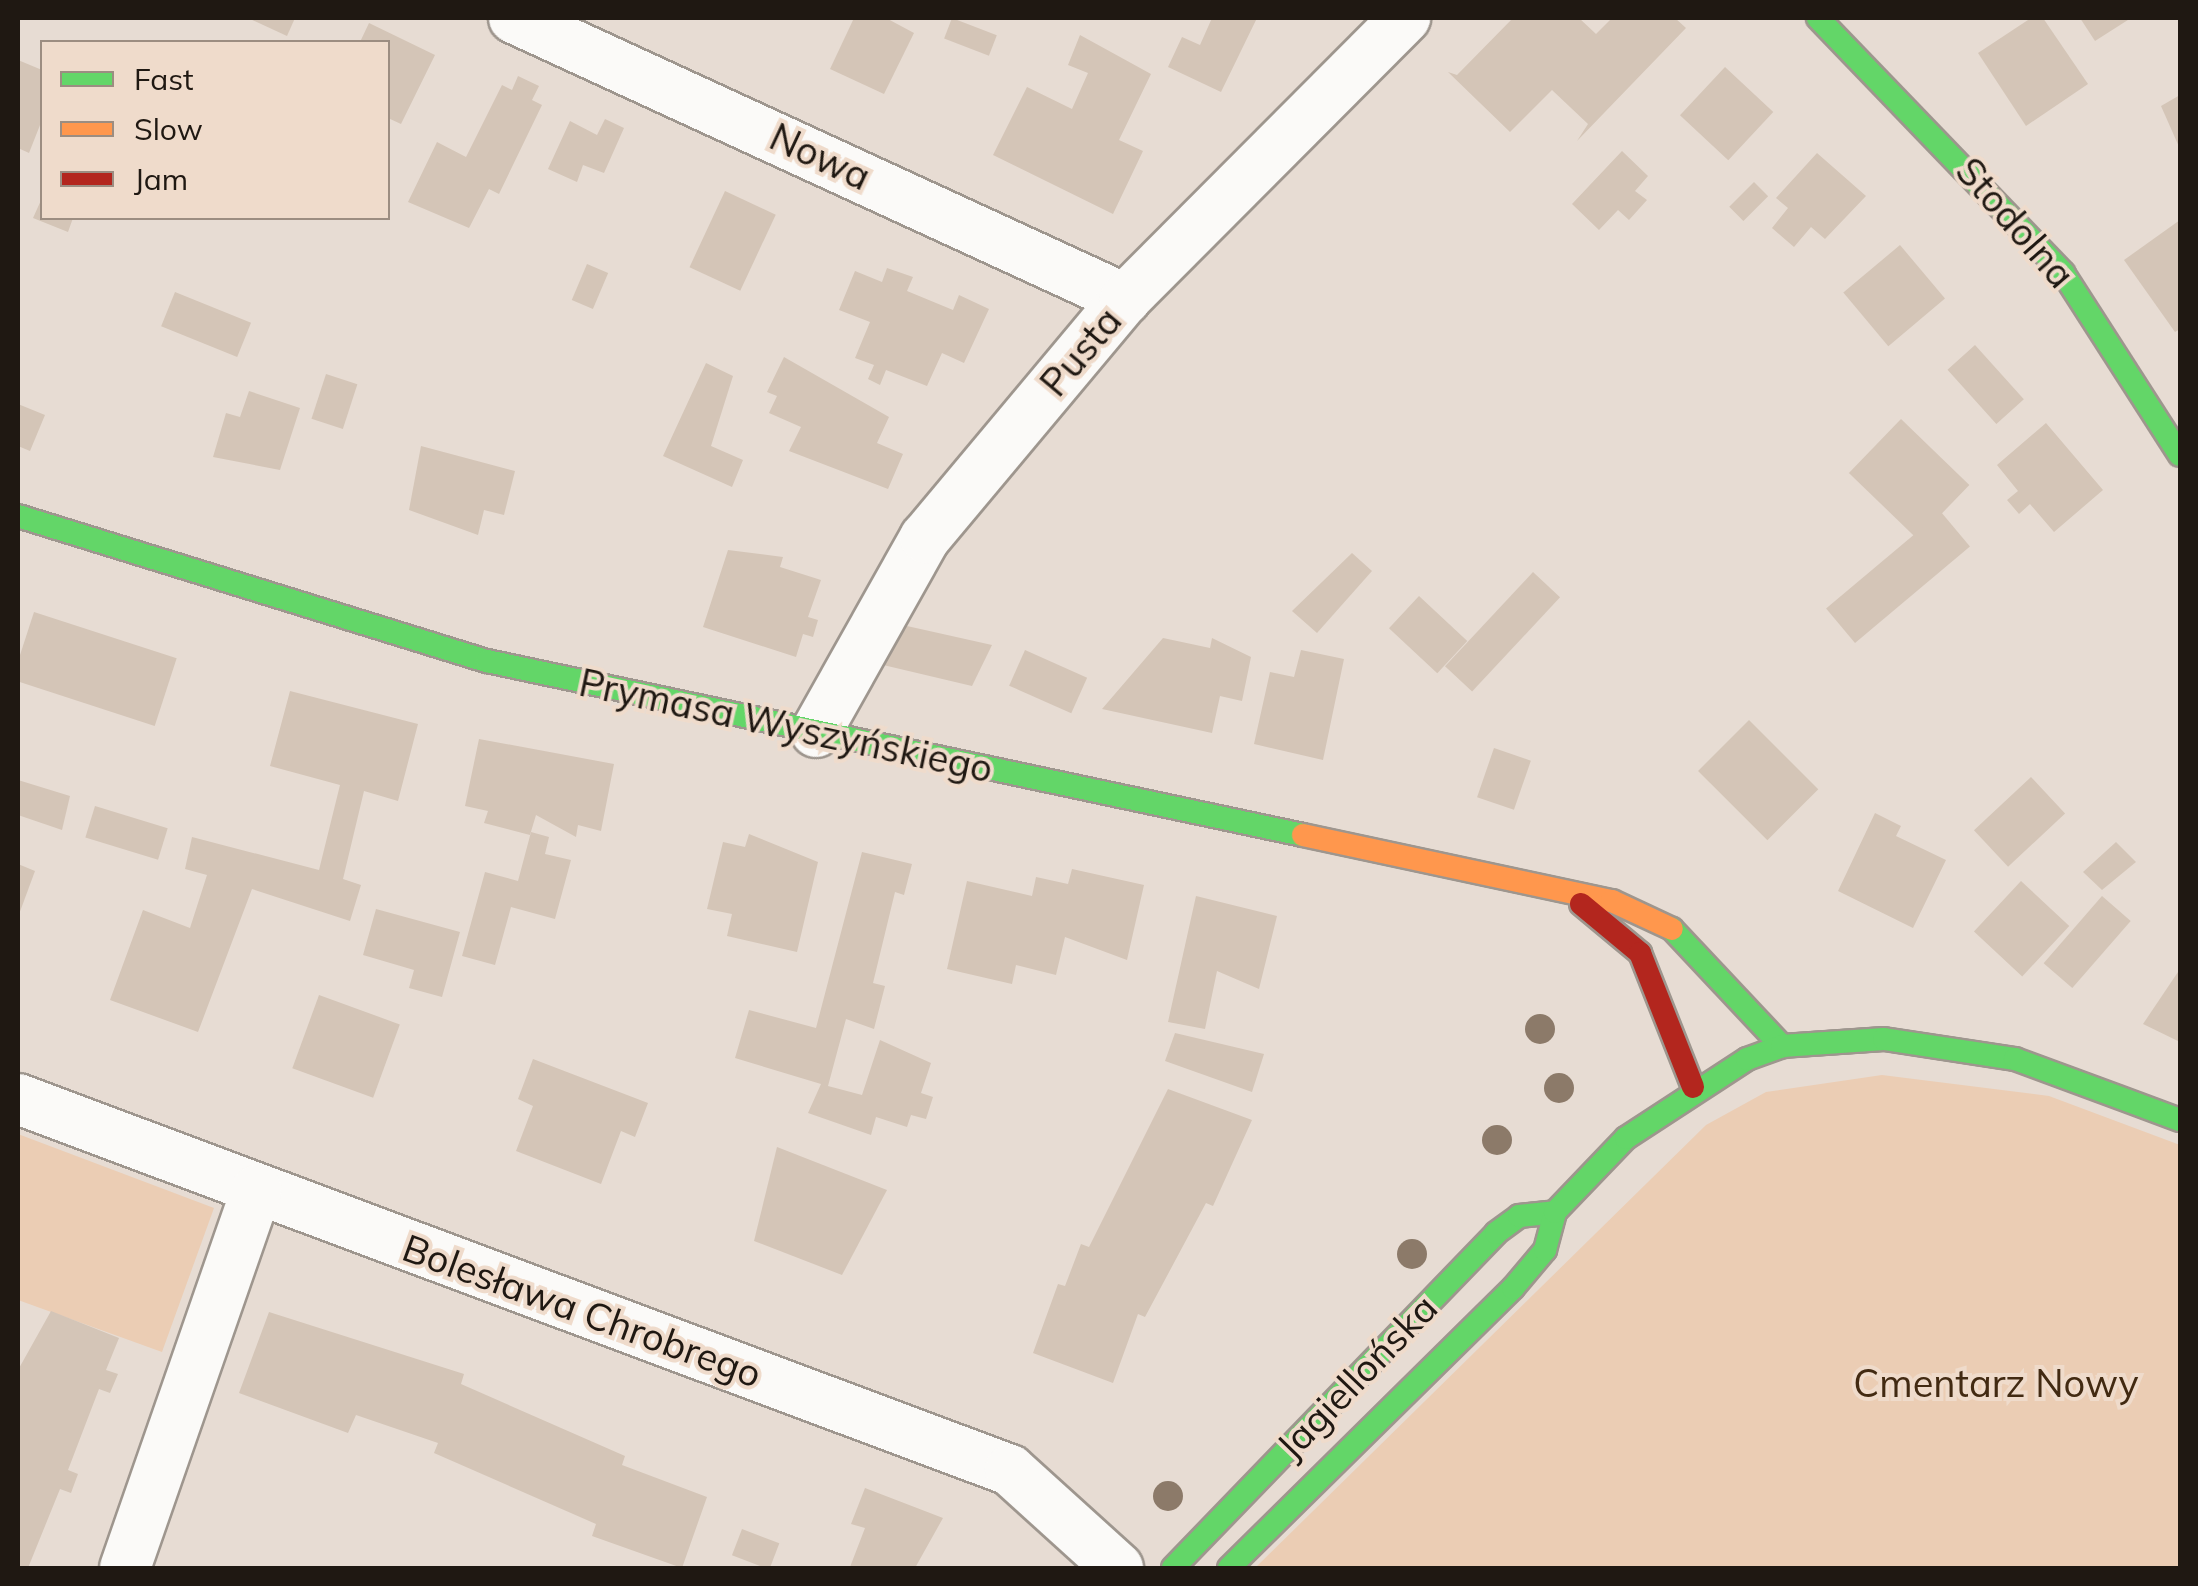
<!DOCTYPE html>
<html>
<head>
<meta charset="utf-8">
<style>
  body { margin:0 }
  #map { position:relative; width:2198px; height:1586px; overflow:hidden; background:#e7dcd3; font-family:Mulish,sans-serif }
  div>[style] { position:absolute }
  .green>* { inset:0; background:#ebcdb4 }
  .building>* { inset:0; background:#d4c5b7; transform-origin:0 0 }
  .roads { filter:drop-shadow(2px 0 #9e968e) drop-shadow(-2px 0 #9e968e) drop-shadow(0 2px #9e968e) drop-shadow(0 -2px #9e968e) }
  .street>* { height:50px; margin:-25px; padding:0 25px; transform-origin:25px; border-radius:25px; background:#fbfaf8 }
  .fast>* { height:22px; margin:-11px; padding:0 11px; transform-origin:11px; border-radius:11px; background:#63d668 }
  .slow>* { height:22px; margin:-11px; padding:0 11px; transform-origin:11px; border-radius:11px; background:#ff974d }
  .jam>* { height:22px; margin:-11px; padding:0 11px; transform-origin:11px; border-radius:11px; background:#b3261e }
  .trees>* { width:30px; height:30px; margin:-15px; border-radius:50%; background:#8c7a69 }
  span { translate:-50% -50%; white-space:nowrap; text-align:center; line-height:1.15; -webkit-text-stroke:8px #efdbcb; paint-order:stroke }
  .street-label { font-size:38px; color:#1f1812 }
  .park-label { font-size:38px; color:#422a12 }
  .frame { position:absolute; inset:0; border:20px solid #1f1812; pointer-events:none }
  .legend { position:absolute; left:40px; top:40px; width:350px; height:180px; box-sizing:border-box; background:#efdbcb; border:2px solid #9c8d81; margin:0; padding:12px 18px; list-style:none; font-size:30px; color:#1f1812 }
  .legend li { display:flex; align-items:center; gap:20px; height:50px }
  .legend b { width:50px; border:2px solid #9c8d81 }
</style>
</head>
<body>
<div id="map">
  <div class="green">
    <div style="clip-path:polygon(1882px 1075px,2049px 1096px,2180px 1145px,2180px 1568px,1255px 1568px,1706px 1125px,1766px 1092px)"></div>
    <div style="clip-path:polygon(18px 1134px,214px 1208px,162px 1352px,18px 1300px)"></div>
  </div>
  <div class="building">
    <div style="clip-path:polygon(248px 18px,295px 18px,287px 36px)"></div>
    <div style="clip-path:polygon(854px 18px,886px 18px,914px 33px,884px 94px,830px 69px)"></div>
    <div style="left:952px;top:18px;width:48px;height:22px;rotate:21deg"></div>
    <div style="clip-path:polygon(1212px 18px,1257px 18px,1221px 92px,1168px 67px,1182px 37px,1200px 45px)"></div>
    <div style="clip-path:polygon(1513px 18px,1579px 18px,1596px 34px,1612px 18px,1675px 18px,1686px 28px,1577px 141px,1588px 124px,1552px 90px,1510px 132px,1448px 72px,1457px 75px)"></div>
    <div style="clip-path:polygon(2031px 18px,2043px 18px,2088px 84px,2026px 126px,1978px 53px)"></div>
    <div style="clip-path:polygon(2080px 18px,2131px 18px,2095px 41px)"></div>
    <div style="clip-path:polygon(369px 23px,435px 55px,401px 124px,388px 118px,388px 42px,360px 42px)"></div>
    <div style="clip-path:polygon(1080px 35px,1151px 74px,1119px 140px,1143px 151px,1113px 214px,993px 155px,1027px 87px,1072px 109px,1088px 73px,1068px 65px)"></div>
    <div style="clip-path:polygon(18px 60px,42px 70px,42px 120px,29px 153px,18px 148px)"></div>
    <div style="left:1725px;top:67px;width:66px;height:66px;rotate:43deg"></div>
    <div style="clip-path:polygon(518px 76px,539px 86px,532px 100px,542px 105px,499px 194px,489px 189px,469px 228px,408px 202px,437px 142px,466px 157px,502px 85px,512px 90px)"></div>
    <div style="clip-path:polygon(2180px 95px,2180px 149px,2161px 106px)"></div>
    <div style="clip-path:polygon(605px 119px,624px 128px,604px 173px,583px 165px,577px 182px,548px 169px,570px 121px,597px 135px)"></div>
    <div style="clip-path:polygon(1622px 151px,1648px 176px,1635px 191px,1647px 200px,1629px 220px,1618px 210px,1599px 230px,1572px 204px)"></div>
    <div style="clip-path:polygon(1817px 153px,1866px 196px,1825px 239px,1811px 227px,1794px 247px,1772px 228px,1788px 208px,1776px 198px)"></div>
    <div style="left:1754px;top:182px;width:20px;height:35px;rotate:45deg"></div>
    <div style="left:725px;top:191px;width:56px;height:84px;rotate:25deg"></div>
    <div style="clip-path:polygon(42px 198px,42px 218px,73px 218px,68px 232px,33px 218px)"></div>
    <div style="clip-path:polygon(2180px 220px,2180px 329px,2175px 332px,2124px 260px)"></div>
    <div style="left:1900px;top:245px;width:70px;height:74px;rotate:50deg"></div>
    <div style="left:587px;top:264px;width:23px;height:39px;rotate:23deg"></div>
    <div style="clip-path:polygon(887px 268px,913px 277px,907px 291px,953px 310px,959px 295px,989px 309px,964px 363px,942px 353px,927px 386px,886px 370px,880px 385px,868px 379px,874px 365px,855px 358px,870px 322px,839px 310px,855px 271px,882px 282px)"></div>
    <div style="left:175px;top:292px;width:82px;height:37px;rotate:22deg"></div>
    <div style="left:1975px;top:345px;width:73px;height:37px;rotate:48deg"></div>
    <div style="clip-path:polygon(784px 357px,889px 417px,877px 443px,903px 454px,888px 489px,789px 451px,801px 427px,769px 413px,777px 396px,767px 392px)"></div>
    <div style="clip-path:polygon(706px 363px,733px 376px,711px 446px,743px 460px,732px 487px,663px 456px)"></div>
    <div style="left:326px;top:374px;width:33px;height:47px;rotate:18deg"></div>
    <div style="clip-path:polygon(249px 391px,300px 408px,280px 470px,213px 457px,226px 413px,240px 417px)"></div>
    <div style="clip-path:polygon(18px 404px,45px 415px,30px 451px,18px 446px)"></div>
    <div style="left:1901px;top:419px;width:95px;height:75px;rotate:44deg"></div>
    <div style="clip-path:polygon(2046px 423px,2103px 490px,2054px 532px,2030px 504px,2019px 514px,2007px 500px,2018px 491px,1997px 465px)"></div>
    <div style="clip-path:polygon(421px 446px,515px 471px,504px 515px,484px 510px,478px 535px,409px 510px)"></div>
    <div style="left:1941px;top:512px;width:45px;height:150px;rotate:50deg"></div>
    <div style="clip-path:polygon(728px 550px,783px 557px,780px 567px,821px 580px,808px 617px,818px 620px,813px 637px,803px 634px,796px 657px,703px 627px)"></div>
    <div style="clip-path:polygon(1352px 553px,1372px 571px,1317px 633px,1292px 611px)"></div>
    <div style="left:1533px;top:572px;width:37px;height:129px;rotate:43deg"></div>
    <div style="left:1419px;top:596px;width:66px;height:44px;rotate:43deg"></div>
    <div style="left:34px;top:612px;width:150px;height:71px;rotate:18deg"></div>
    <div style="clip-path:polygon(898px 624px,992px 645px,972px 686px,879px 664px)"></div>
    <div style="clip-path:polygon(1163px 638px,1210px 648px,1212px 638px,1251px 657px,1242px 701px,1220px 696px,1212px 733px,1102px 709px)"></div>
    <div style="left:1025px;top:650px;width:68px;height:39px;rotate:24deg"></div>
    <div style="clip-path:polygon(1301px 650px,1344px 659px,1323px 760px,1254px 744px,1270px 672px,1294px 677px)"></div>
    <div style="clip-path:polygon(290px 691px,418px 724px,398px 801px,364px 791px,343px 879px,361px 885px,350px 921px,252px 889px,198px 1032px,110px 1000px,143px 910px,190px 928px,207px 875px,185px 869px,192px 837px,319px 870px,340px 785px,270px 766px)"></div>
    <div style="left:1749px;top:720px;width:98px;height:72px;rotate:45deg"></div>
    <div style="clip-path:polygon(479px 739px,614px 764px,601px 831px,578px 825px,576px 837px,536px 815px,530px 835px,484px 823px,488px 811px,465px 806px)"></div>
    <div style="left:1494px;top:748px;width:39px;height:52px;rotate:19deg"></div>
    <div style="left:2031px;top:777px;width:50px;height:78px;rotate:47deg"></div>
    <div style="clip-path:polygon(18px 780px,70px 796px,62px 830px,18px 815px)"></div>
    <div style="left:95px;top:806px;width:76px;height:33px;rotate:17deg"></div>
    <div style="clip-path:polygon(1875px 813px,1901px 826px,1896px 836px,1946px 860px,1913px 928px,1838px 891px)"></div>
    <div style="clip-path:polygon(531px 832px,549px 837px,545px 854px,571px 860px,555px 919px,511px 907px,495px 965px,462px 956px,485px 872px,518px 881px)"></div>
    <div style="clip-path:polygon(749px 834px,818px 862px,797px 952px,727px 936px,732px 914px,707px 909px,723px 842px,745px 847px)"></div>
    <div style="clip-path:polygon(2116px 842px,2136px 862px,2102px 890px,2083px 872px)"></div>
    <div style="clip-path:polygon(862px 852px,912px 864px,904px 895px,895px 892px,873px 983px,885px 986px,874px 1029px,846px 1019px,828px 1086px,862px 1095px,880px 1040px,931px 1063px,921px 1093px,933px 1097px,926px 1119px,911px 1115px,907px 1127px,876px 1117px,871px 1135px,808px 1113px,821px 1084px,735px 1058px,749px 1010px,816px 1028px)"></div>
    <div style="clip-path:polygon(18px 864px,35px 871px,18px 917px)"></div>
    <div style="clip-path:polygon(1072px 869px,1144px 885px,1127px 960px,1065px 937px,1056px 975px,1016px 965px,1012px 984px,947px 969px,967px 881px,1032px 896px,1036px 877px,1068px 884px)"></div>
    <div style="left:2021px;top:881px;width:66px;height:69px;rotate:43deg"></div>
    <div style="clip-path:polygon(1196px 896px,1277px 916px,1259px 989px,1217px 971px,1205px 1029px,1168px 1022px)"></div>
    <div style="left:2102px;top:896px;width:38px;height:89px;rotate:41deg"></div>
    <div style="clip-path:polygon(376px 909px,460px 932px,442px 997px,409px 988px,414px 970px,363px 955px)"></div>
    <div style="clip-path:polygon(2180px 969px,2180px 1042px,2143px 1024px)"></div>
    <div style="left:319px;top:995px;width:86px;height:78px;rotate:20deg"></div>
    <div style="clip-path:polygon(1175px 1033px,1264px 1054px,1252px 1092px,1165px 1061px)"></div>
    <div style="clip-path:polygon(533px 1059px,648px 1103px,635px 1137px,621px 1131px,601px 1184px,516px 1151px,533px 1106px,518px 1099px)"></div>
    <div style="clip-path:polygon(1168px 1089px,1252px 1120px,1213px 1206px,1206px 1203px,1145px 1317px,1138px 1314px,1113px 1383px,1033px 1353px,1058px 1284px,1065px 1286px,1081px 1244px,1089px 1247px)"></div>
    <div style="clip-path:polygon(777px 1147px,887px 1190px,842px 1275px,754px 1241px)"></div>
    <div style="clip-path:polygon(51px 1311px,119px 1338px,106px 1370px,118px 1374px,110px 1393px,99px 1389px,68px 1470px,78px 1474px,71px 1493px,60px 1489px,28px 1568px,18px 1568px,18px 1370px)"></div>
    <div style="clip-path:polygon(269px 1312px,464px 1374px,461px 1384px,625px 1456px,622px 1465px,707px 1497px,682px 1568px,592px 1536px,596px 1524px,434px 1453px,438px 1443px,356px 1415px,348px 1433px,239px 1393px)"></div>
    <div style="clip-path:polygon(865px 1488px,943px 1518px,915px 1568px,850px 1567px,865px 1528px,851px 1524px)"></div>
    <div style="left:742px;top:1529px;width:40px;height:28px;rotate:21deg"></div>
  </div>
  <div class="roads">
    <div class="street">
      <div style="left:514px;top:18px;width:673px;rotate:24.7deg"></div>
      <div style="left:816px;top:732px;width:223px;rotate:-60.7deg"></div>
      <div style="left:925px;top:538px;width:312px;rotate:-50.1deg"></div>
      <div style="left:1125px;top:299px;width:397px;rotate:-45.1deg"></div>
      <div style="left:18px;top:1099px;width:1059px;rotate:20.51deg"></div>
      <div style="left:1010px;top:1470px;width:146px;rotate:42.2deg"></div>
      <div style="left:125px;top:1568px;width:400px;rotate:-70.8deg"></div>
    </div>
    <div class="fast">
      <div style="left:1818px;top:18px;width:354px;rotate:46.1deg"></div>
      <div style="left:2063px;top:273px;width:216px;rotate:57.3deg"></div>
      <div style="left:18px;top:516px;width:491px;rotate:17.2deg"></div>
      <div style="left:487px;top:661px;width:834px;rotate:12.04deg"></div>
      <div style="left:1672px;top:929px;width:161px;rotate:46.8deg"></div>
      <div style="left:1173px;top:1568px;width:465px;rotate:-46deg"></div>
      <div style="left:1496px;top:1233px;width:29px;rotate:-36deg"></div>
      <div style="left:1519px;top:1216px;width:36px;rotate:-6deg"></div>
      <div style="left:1229px;top:1568px;width:399px;rotate:-44.6deg"></div>
      <div style="left:1513px;top:1288px;width:50px;rotate:-49.9deg"></div>
      <div style="left:1545px;top:1250px;width:39px;rotate:-75deg"></div>
      <div style="left:1555px;top:1212px;width:103px;rotate:-46.2deg"></div>
      <div style="left:1626px;top:1138px;width:145px;rotate:-33.1deg"></div>
      <div style="left:1747px;top:1059px;width:37px;rotate:-20deg"></div>
      <div style="left:1782px;top:1046px;width:102px;rotate:-3.9deg"></div>
      <div style="left:1884px;top:1039px;width:133px;rotate:8.7deg"></div>
      <div style="left:2015px;top:1059px;width:176px;rotate:20.3deg"></div>
    </div>
    <div class="slow">
      <div style="left:1303px;top:835px;width:316px;rotate:12.1deg"></div>
      <div style="left:1612px;top:901px;width:66px;rotate:25deg"></div>
    </div>
    <div class="jam">
      <div style="left:1581px;top:904px;width:77px;rotate:39.7deg"></div>
      <div style="left:1640px;top:953px;width:144px;rotate:68.4deg"></div>
    </div>
  </div>
  <div class="trees">
    <div style="left:1540px;top:1029px"></div>
    <div style="left:1559px;top:1088px"></div>
    <div style="left:1497px;top:1140px"></div>
    <div style="left:1412px;top:1254px"></div>
    <div style="left:1168px;top:1496px"></div>
  </div>
  <div class="street-label">
    <span style="left:820px;top:157px;rotate:25deg">Nowa</span>
    <span style="left:2015px;top:223px;rotate:49deg">Stodolna</span>
    <span style="left:1081px;top:352px;rotate:-50deg">Pusta</span>
    <span style="left:786px;top:726px;rotate:12deg">Prymasa Wyszyńskiego</span>
    <span style="left:582px;top:1311px;rotate:20deg">Bolesława Chrobrego</span>
    <span style="left:1357px;top:1377px;rotate:-46deg">Jagiellońska</span>
  </div>
  <div class="park-label">
    <span style="left:1996px;top:1384px">Cmentarz Nowy</span>
  </div>
  <div class="frame"></div>
  <ul class="legend">
  <li><b style="height:12px;background:#63d668"></b>Fast</li>
  <li><b style="height:12px;background:#ff974d"></b>Slow</li>
  <li><b style="height:12px;background:#b3261e"></b>Jam</li>
  </ul>
</div>
</body>
</html>
